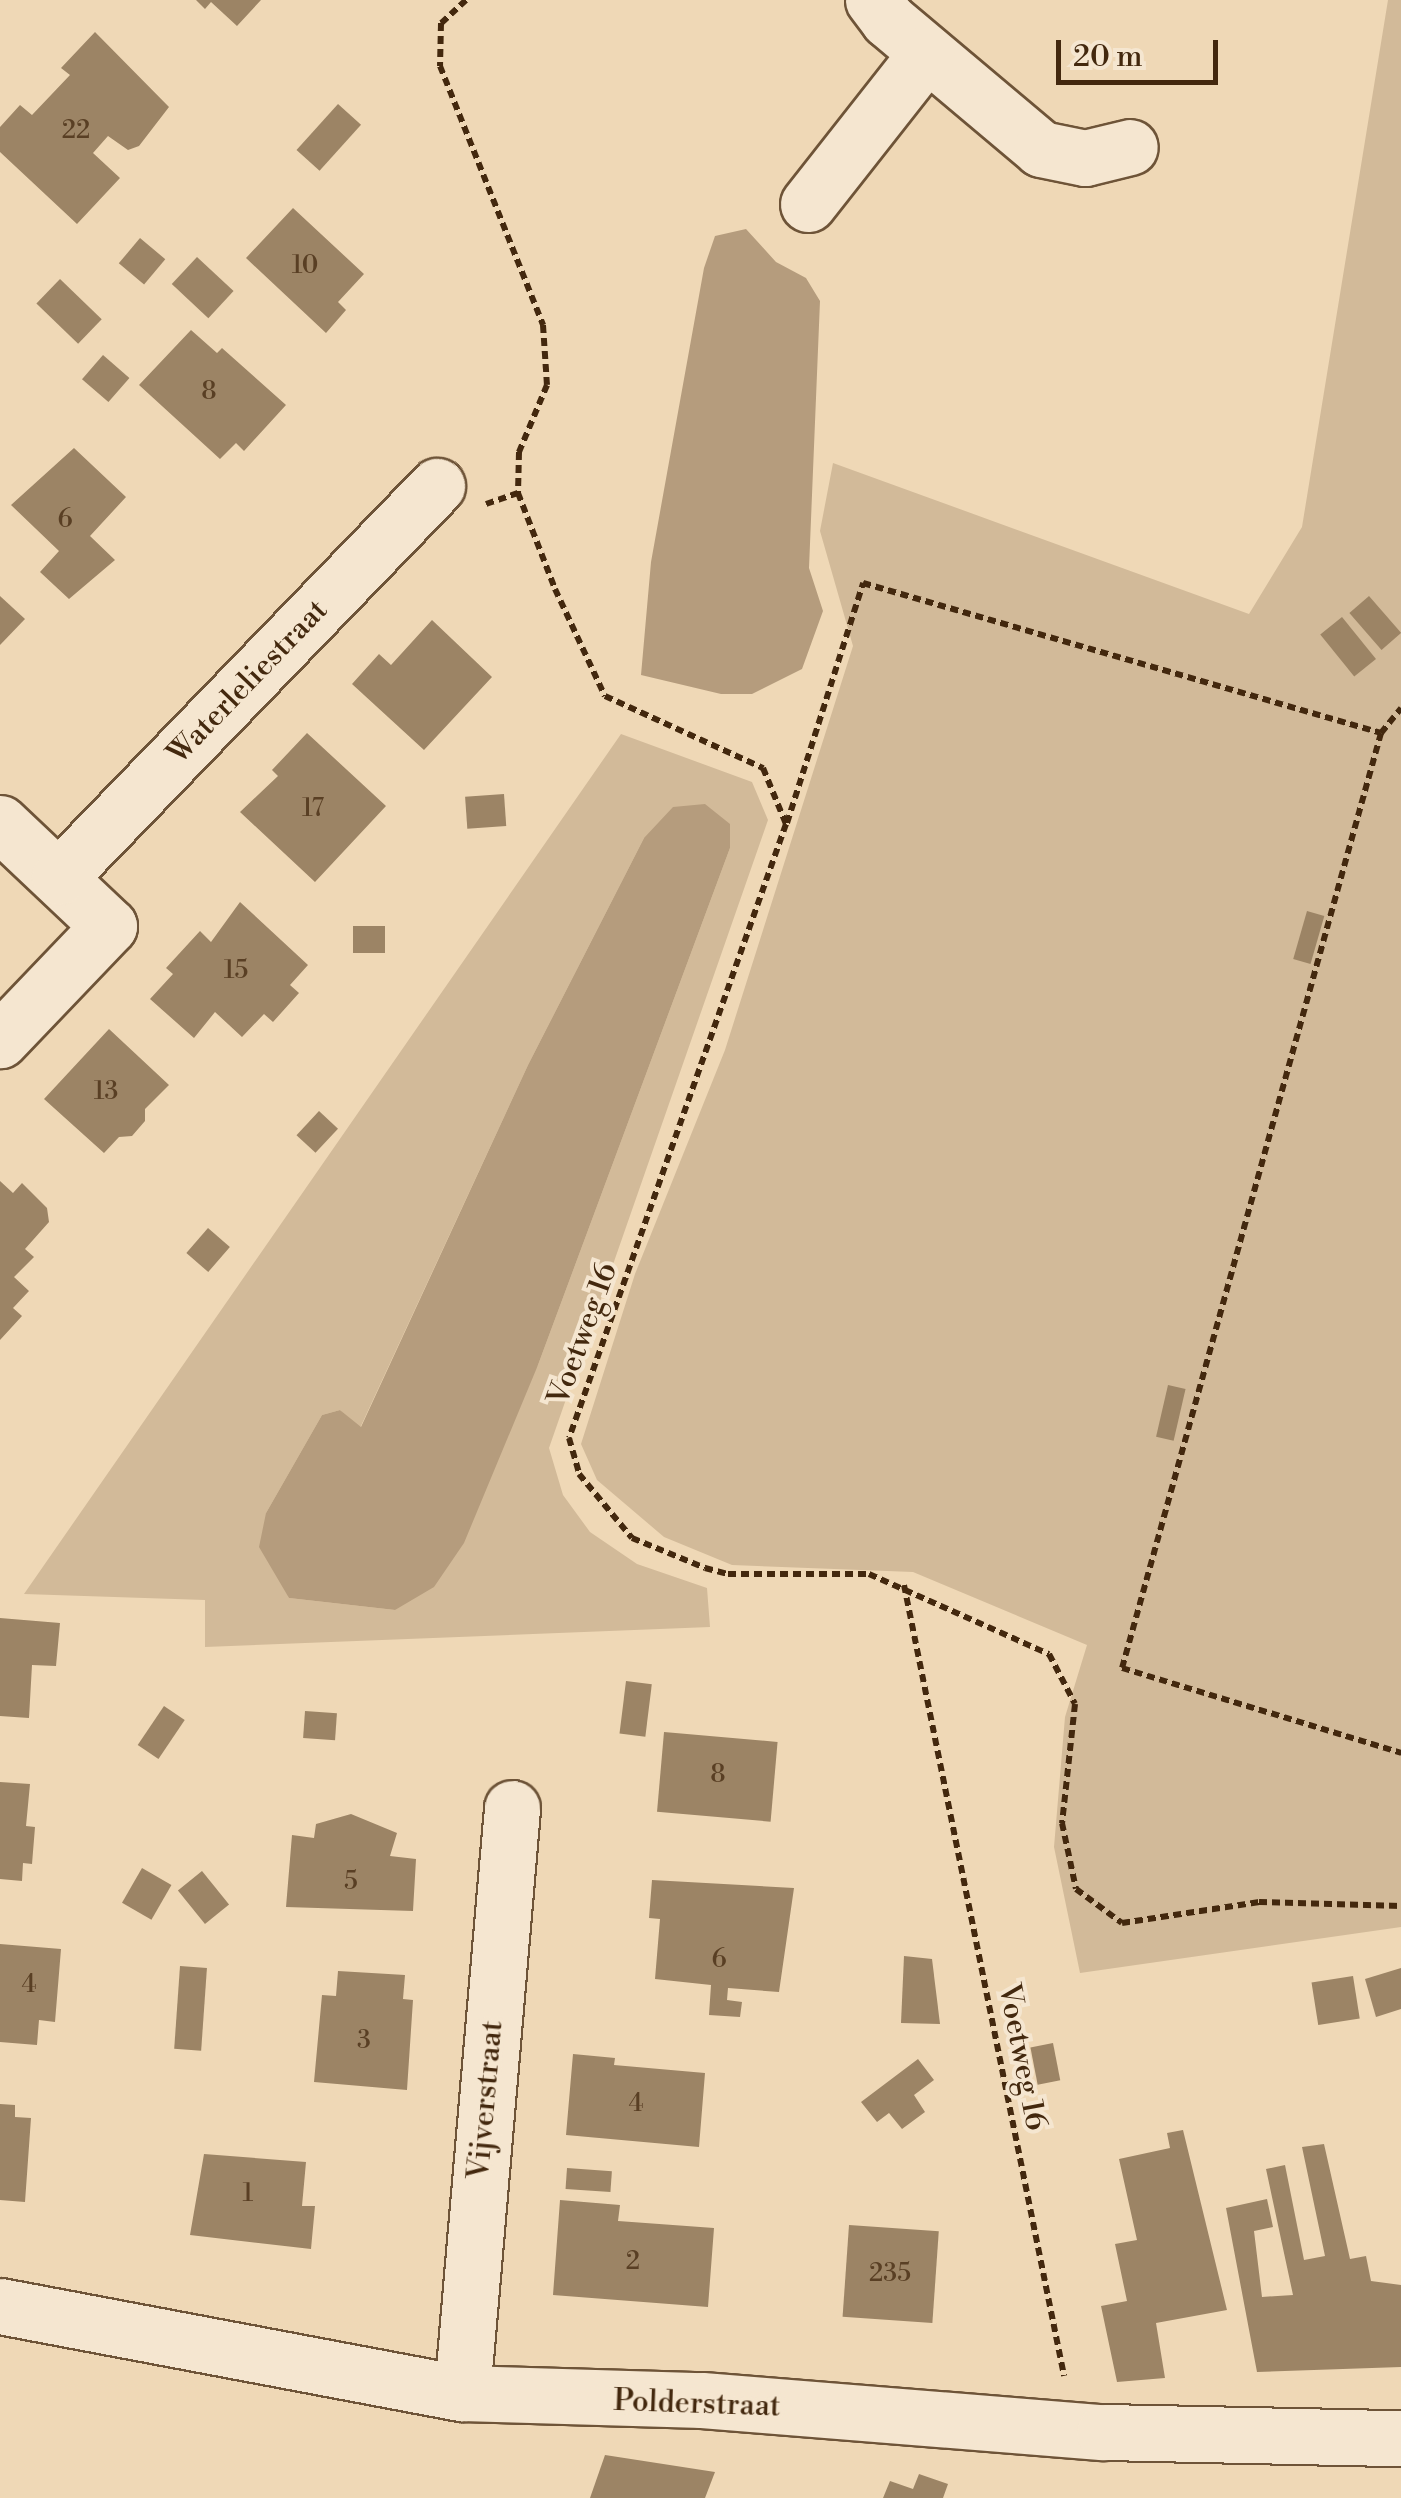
<!DOCTYPE html>
<html>
<head>
<meta charset="utf-8">
<style>
  body { margin:0 }
  #map { position:relative; width:1401px; height:2498px; overflow:hidden; background:#efd8b6; font-family:"Libre Bodoni",serif }
  div>[style] { position:absolute }
  .green>* { inset:0; background:#d2ba99 }
  .water>* { inset:0; background:#b59c7d }
  .building>* { inset:0; background:#9c8465; transform-origin:0 0 }
  .path>* { height:6px; margin-top:-3px; transform-origin:0; background:repeating-linear-gradient(90deg,#43280e 0 8px,transparent 0 13px) }
  .roads { filter:drop-shadow(2px 0 #6e5438) drop-shadow(-2px 0 #6e5438) drop-shadow(0 2px #6e5438) drop-shadow(0 -2px #6e5438) }
  .street>* { height:55px; margin:-27.5px; padding:0 27.5px; transform-origin:27.5px; border-radius:27.5px; background:#f5e6d0 }
  .secondary>* { height:55px; margin:-27.5px; padding:0 27.5px; transform-origin:27.5px; border-radius:27.5px; background:#f5e6d0 }
  span { translate:-50% -50%; white-space:nowrap; text-align:center; line-height:1.15; -webkit-text-stroke:8px #f5e6d0; paint-order:stroke }
  .number-label { font-size:25px; color:#593f24 }
  .number-label span { -webkit-text-stroke-width:0 }
  .street-label { font-size:30px; color:#43280e }
  .scale { position:absolute; left:1056px; top:40px; width:162px; height:45px; box-sizing:border-box; border:5px solid #43280e; border-top:0; padding-left:12px; font-size:30px; line-height:35px; white-space:nowrap; color:#43280e; -webkit-text-stroke:8px #f5e6d0; paint-order:stroke }
</style>
</head>
<body>
<div id="map">
  <div class="green">
    <div style="clip-path:polygon(1388px 0,1401px 0,1401px 1927px,1080px 1973px,1054px 1847px,1065px 1717px,1087px 1645px,913px 1572px,732px 1565px,664px 1537px,597px 1480px,581px 1444px,635px 1274px,725px 1050px,853px 646px,820px 531px,833px 463px,1249px 614px,1302px 527px)"></div>
    <div style="clip-path:polygon(evenodd,621px 734px,752px 782px,768px 820px,549px 1448px,563px 1495px,590px 1532px,637px 1564px,707px 1588px,710px 1627px,205px 1647px,205px 1600px,24px 1594px,621px 734px,644px 838px,730px 848px,538px 1365px,395px 1610px,289px 1598px,266px 1513px,322px 1415px,340px 1410px,360px 1428px,528px 1065px,644px 838px)"></div>
  </div>
  <div class="water">
    <div style="clip-path:polygon(746px 229px,776px 262px,806px 278px,820px 301px,809px 568px,823px 611px,802px 669px,752px 694px,721px 694px,641px 675px,651px 562px,704px 268px,715px 236px)"></div>
    <div style="clip-path:polygon(705px 804px,730px 824px,730px 848px,538px 1365px,464px 1543px,434px 1587px,395px 1610px,289px 1598px,259px 1547px,266px 1513px,322px 1415px,340px 1410px,361px 1427px,528px 1065px,644px 838px,673px 807px)"></div>
  </div>
  <div class="building">
    <div style="clip-path:polygon(196px 0,261px 0,237px 26px,211px 2px,205px 9px)"></div>
    <div style="clip-path:polygon(95px 32px,169px 107px,139px 146px,128px 150px,108px 136px,93px 153px,120px 178px,77px 224px,0 152px,0 127px,20px 105px,32px 115px,70px 75px,61px 68px)"></div>
    <div style="left:338px;top:104px;width:31px;height:62px;rotate:42deg"></div>
    <div style="clip-path:polygon(293px 208px,364px 274px,338px 302px,346px 310px,326px 333px,246px 258px)"></div>
    <div style="left:140px;top:238px;width:33px;height:33px;rotate:40deg"></div>
    <div style="left:197px;top:257px;width:50px;height:37px;rotate:43deg"></div>
    <div style="left:60px;top:279px;width:58px;height:34px;rotate:44deg"></div>
    <div style="clip-path:polygon(191px 330px,217px 353px,222px 348px,286px 405px,244px 451px,236px 443px,220px 459px,139px 385px)"></div>
    <div style="left:103px;top:355px;width:35px;height:32px;rotate:41deg"></div>
    <div style="clip-path:polygon(74px 448px,126px 497px,90px 536px,115px 560px,69px 599px,40px 572px,59px 551px,11px 505px)"></div>
    <div style="clip-path:polygon(0 596px,25px 619px,0 645px)"></div>
    <div style="left:1369px;top:596px;width:49px;height:26px;rotate:49deg"></div>
    <div style="left:1342px;top:617px;width:54px;height:28px;rotate:51deg"></div>
    <div style="clip-path:polygon(432px 620px,492px 677px,424px 750px,352px 684px,379px 654px,391px 665px)"></div>
    <div style="clip-path:polygon(307px 733px,386px 806px,315px 882px,240px 812px,278px 776px,272px 770px)"></div>
    <div style="left:504px;top:794px;width:32px;height:39px;rotate:86deg"></div>
    <div style="clip-path:polygon(240px 902px,308px 965px,290px 985px,299px 993px,273px 1022px,264px 1014px,242px 1037px,215px 1012px,194px 1038px,150px 999px,173px 974px,166px 968px,200px 931px,211px 942px)"></div>
    <div style="left:1307px;top:911px;width:18px;height:50px;rotate:16deg"></div>
    <div style="left:385px;top:926px;width:27px;height:32px;rotate:90deg"></div>
    <div style="clip-path:polygon(109px 1029px,169px 1085px,145px 1109px,145px 1121px,132px 1136px,119px 1137px,104px 1153px,44px 1099px)"></div>
    <div style="left:319px;top:1111px;width:26px;height:33px;rotate:43deg"></div>
    <div style="clip-path:polygon(0 1181px,13px 1193px,22px 1183px,47px 1208px,49px 1222px,25px 1249px,34px 1257px,14px 1277px,29px 1291px,13px 1308px,22px 1316px,0 1340px)"></div>
    <div style="left:208px;top:1228px;width:29px;height:33px;rotate:41deg"></div>
    <div style="left:1168px;top:1385px;width:18px;height:53px;rotate:13deg"></div>
    <div style="clip-path:polygon(0 1618px,60px 1623px,56px 1666px,32px 1665px,29px 1718px,0 1716px)"></div>
    <div style="left:626px;top:1681px;width:26px;height:53px;rotate:7deg"></div>
    <div style="left:164px;top:1706px;width:25px;height:47px;rotate:34deg"></div>
    <div style="left:305px;top:1711px;width:32px;height:27px;rotate:4deg"></div>
    <div style="left:664px;top:1732px;width:114px;height:80px;rotate:5deg"></div>
    <div style="clip-path:polygon(0 1782px,30px 1784px,26px 1826px,35px 1827px,32px 1864px,23px 1863px,22px 1881px,0 1879px)"></div>
    <div style="clip-path:polygon(351px 1814px,397px 1833px,390px 1856px,416px 1859px,413px 1911px,286px 1907px,292px 1835px,314px 1838px,316px 1824px)"></div>
    <div style="left:142px;top:1868px;width:34px;height:40px;rotate:30deg"></div>
    <div style="left:202px;top:1871px;width:43px;height:31px;rotate:51deg"></div>
    <div style="clip-path:polygon(652px 1880px,794px 1888px,779px 1992px,728px 1988px,727px 2000px,742px 2002px,740px 2017px,709px 2015px,711px 1985px,655px 1979px,660px 1919px,649px 1918px)"></div>
    <div style="clip-path:polygon(0 1944px,61px 1949px,55px 2022px,39px 2020px,37px 2045px,0 2042px)"></div>
    <div style="clip-path:polygon(904px 1956px,932px 1959px,940px 2024px,901px 2023px)"></div>
    <div style="left:180px;top:1966px;width:27px;height:83px;rotate:4deg"></div>
    <div style="clip-path:polygon(1401px 1968px,1401px 2009px,1376px 2017px,1365px 1979px)"></div>
    <div style="clip-path:polygon(338px 1971px,405px 1975px,403px 1999px,413px 2000px,407px 2090px,314px 2082px,322px 1995px,336px 1996px)"></div>
    <div style="left:1353px;top:1976px;width:43px;height:42px;rotate:81deg"></div>
    <div style="left:1053px;top:2043px;width:38px;height:23px;rotate:79deg"></div>
    <div style="clip-path:polygon(573px 2054px,615px 2058px,614px 2065px,705px 2073px,699px 2147px,566px 2135px)"></div>
    <div style="clip-path:polygon(918px 2059px,934px 2080px,914px 2095px,925px 2112px,902px 2129px,889px 2113px,877px 2122px,861px 2102px)"></div>
    <div style="clip-path:polygon(0 2104px,15px 2105px,15px 2117px,31px 2118px,25px 2202px,0 2200px)"></div>
    <div style="clip-path:polygon(1183px 2130px,1227px 2310px,1156px 2323px,1165px 2378px,1117px 2382px,1101px 2306px,1127px 2301px,1115px 2244px,1137px 2240px,1119px 2159px,1170px 2148px,1167px 2133px)"></div>
    <div style="clip-path:polygon(1324px 2144px,1350px 2259px,1366px 2256px,1371px 2281px,1401px 2285px,1401px 2367px,1257px 2372px,1226px 2208px,1267px 2199px,1273px 2227px,1254px 2231px,1262px 2297px,1293px 2295px,1266px 2169px,1285px 2165px,1304px 2260px,1325px 2256px,1302px 2147px)"></div>
    <div style="clip-path:polygon(204px 2154px,306px 2162px,302px 2206px,315px 2206px,311px 2249px,190px 2235px)"></div>
    <div style="left:567px;top:2168px;width:45px;height:21px;rotate:4deg"></div>
    <div style="clip-path:polygon(560px 2200px,620px 2205px,618px 2221px,714px 2228px,708px 2307px,553px 2295px)"></div>
    <div style="left:849px;top:2225px;width:90px;height:92px;rotate:4deg"></div>
    <div style="clip-path:polygon(605px 2455px,715px 2472px,705px 2498px,590px 2498px)"></div>
    <div style="clip-path:polygon(919px 2474px,948px 2484px,943px 2498px,883px 2498px,890px 2481px,913px 2489px)"></div>
  </div>
  <div class="path">
    <div style="left:466px;top:0;width:34px;rotate:137deg"></div>
    <div style="left:441px;top:23px;width:43px;rotate:91.3deg"></div>
    <div style="left:440px;top:66px;width:279px;rotate:68.3deg"></div>
    <div style="left:543px;top:325px;width:60px;rotate:86.2deg"></div>
    <div style="left:547px;top:385px;width:73px;rotate:112.7deg"></div>
    <div style="left:519px;top:452px;width:41px;rotate:91.4deg"></div>
    <div style="left:518px;top:493px;width:103px;rotate:68.9deg"></div>
    <div style="left:555px;top:589px;width:118px;rotate:65deg"></div>
    <div style="left:605px;top:696px;width:174px;rotate:24.5deg"></div>
    <div style="left:763px;top:768px;width:61px;rotate:67.7deg"></div>
    <div style="left:786px;top:824px;width:651px;rotate:109.46deg"></div>
    <div style="left:569px;top:1438px;width:37px;rotate:74deg"></div>
    <div style="left:579px;top:1474px;width:83px;rotate:50.4deg"></div>
    <div style="left:632px;top:1538px;width:79px;rotate:22.3deg"></div>
    <div style="left:705px;top:1568px;width:24px;rotate:15deg"></div>
    <div style="left:728px;top:1574px;width:141px"></div>
    <div style="left:869px;top:1574px;width:197px;rotate:24deg"></div>
    <div style="left:1049px;top:1654px;width:56px;rotate:62.5deg"></div>
    <div style="left:1075px;top:1704px;width:120px;rotate:96.2deg"></div>
    <div style="left:1062px;top:1823px;width:67px;rotate:78deg"></div>
    <div style="left:1076px;top:1889px;width:57px;rotate:36.5deg"></div>
    <div style="left:1122px;top:1923px;width:139px;rotate:-8.7deg"></div>
    <div style="left:1259px;top:1902px;width:142px;rotate:1.6deg"></div>
    <div style="left:486px;top:504px;width:34px;rotate:-19deg"></div>
    <div style="left:1381px;top:733px;width:970px;rotate:105.48deg"></div>
    <div style="left:1122px;top:1668px;width:292px;rotate:16.9deg"></div>
    <div style="left:787px;top:823px;width:252px;rotate:-72.4deg"></div>
    <div style="left:863px;top:583px;width:539px;rotate:16.15deg"></div>
    <div style="left:1381px;top:733px;width:32px;rotate:-51deg"></div>
    <div style="left:904px;top:1585px;width:807px;rotate:78.56deg"></div>
  </div>
  <div class="roads">
    <div class="street">
      <div style="left:873px;top:0;width:25px;rotate:53deg"></div>
      <div style="left:888px;top:20px;width:200px;rotate:40.1deg"></div>
      <div style="left:1041px;top:149px;width:45px;rotate:11.6deg"></div>
      <div style="left:1085px;top:158px;width:46px;rotate:-13.7deg"></div>
      <div style="left:808px;top:204px;width:192px;rotate:-51.8deg"></div>
      <div style="left:0;top:823px;width:150px;rotate:43.4deg"></div>
      <div style="left:109px;top:926px;width:158px;rotate:133.7deg"></div>
      <div style="left:59px;top:877px;width:544px;rotate:-45.97deg"></div>
      <div style="left:462px;top:2393px;width:587px;rotate:-85.11deg"></div>
    </div>
    <div class="secondary">
      <div style="left:0;top:2306px;width:470px;rotate:10.7deg"></div>
      <div style="left:462px;top:2393px;width:240px;rotate:1.7deg"></div>
      <div style="left:702px;top:2400px;width:403px;rotate:4.6deg"></div>
      <div style="left:1104px;top:2432px;width:297px;rotate:1.2deg"></div>
    </div>
  </div>
  <div class="number-label">
    <span style="left:76px;top:131px">22</span>
    <span style="left:305px;top:266px">10</span>
    <span style="left:209px;top:392px">8</span>
    <span style="left:65px;top:520px">6</span>
    <span style="left:313px;top:809px">17</span>
    <span style="left:236px;top:971px">15</span>
    <span style="left:106px;top:1092px">13</span>
    <span style="left:718px;top:1775px">8</span>
    <span style="left:351px;top:1882px">5</span>
    <span style="left:719px;top:1960px">6</span>
    <span style="left:29px;top:1985px">4</span>
    <span style="left:364px;top:2041px">3</span>
    <span style="left:636px;top:2104px">4</span>
    <span style="left:248px;top:2194px">1</span>
    <span style="left:633px;top:2262px">2</span>
    <span style="left:890px;top:2274px">235</span>
  </div>
  <div class="street-label">
    <span style="left:248px;top:682px;rotate:-46deg">Waterleliestraat</span>
    <span style="left:583px;top:1334px;rotate:-70deg">Voetweg 16</span>
    <span style="left:1022px;top:2057px;rotate:79deg">Voetweg 16</span>
    <span style="left:486px;top:2100px;rotate:-85deg">Vijverstraat</span>
    <span style="left:697px;top:2404px;rotate:2deg">Polderstraat</span>
  </div>
  <div class="scale">20 m</div>
</div>
</body>
</html>
